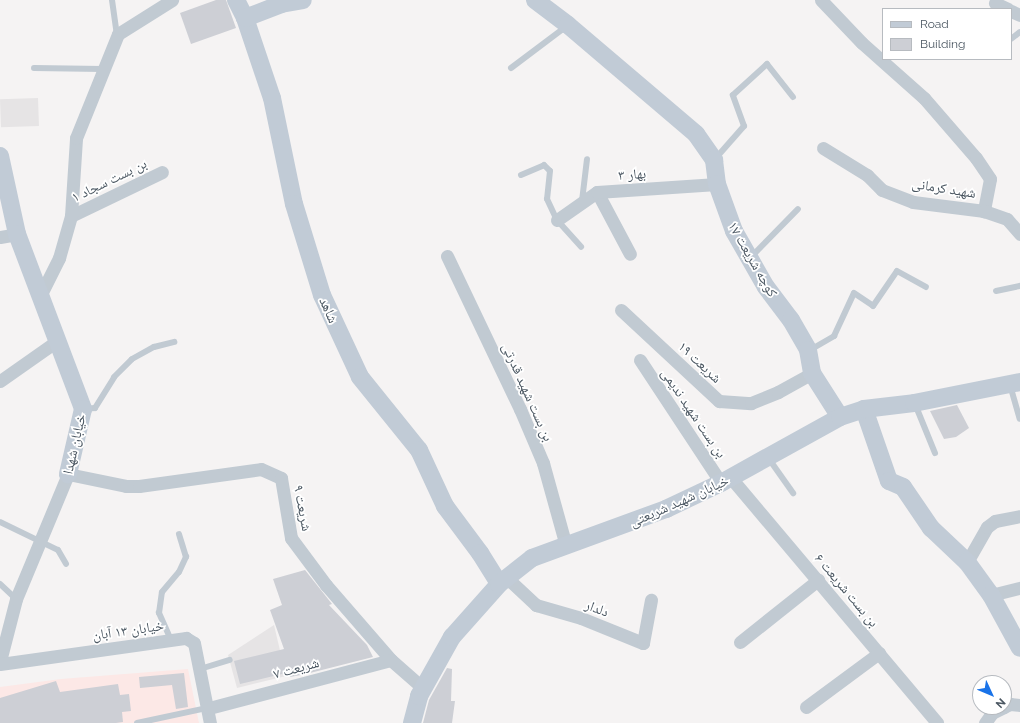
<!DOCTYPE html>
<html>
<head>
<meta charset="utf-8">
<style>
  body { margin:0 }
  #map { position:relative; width:1020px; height:723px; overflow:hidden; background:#f5f3f3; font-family:Raleway,"Noto Naskh Arabic",sans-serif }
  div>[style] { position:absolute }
  .education>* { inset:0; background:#e6e4e5; transform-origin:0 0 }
  .medical>* { inset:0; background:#fce8e6 }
  .building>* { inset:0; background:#cdcfd5 }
  .lane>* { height:6px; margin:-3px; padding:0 3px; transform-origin:3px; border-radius:3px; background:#c1cad2 }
  .street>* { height:13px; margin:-6.5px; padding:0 6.5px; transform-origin:6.5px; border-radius:6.5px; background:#c1cad2 }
  .secondary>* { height:18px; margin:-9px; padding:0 9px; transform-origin:9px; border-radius:9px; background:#c1cbd6 }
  span { translate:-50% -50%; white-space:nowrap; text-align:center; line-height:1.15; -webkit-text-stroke:3.5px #fff; paint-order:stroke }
  .street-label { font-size:14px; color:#4a5661 }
  .legend { position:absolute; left:882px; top:8px; width:130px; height:52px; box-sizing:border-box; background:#fff; border:1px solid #b7bbc0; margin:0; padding:5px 7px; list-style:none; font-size:12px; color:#4a5661 }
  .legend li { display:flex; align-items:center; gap:8px; height:20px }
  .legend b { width:20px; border:1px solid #b7bbc0 }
  .north { position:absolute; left:972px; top:675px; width:40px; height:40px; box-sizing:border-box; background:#fff; border:1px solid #b7bbc0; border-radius:50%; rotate:134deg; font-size:11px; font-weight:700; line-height:16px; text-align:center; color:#4a5661 }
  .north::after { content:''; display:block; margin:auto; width:14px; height:18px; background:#1a73e8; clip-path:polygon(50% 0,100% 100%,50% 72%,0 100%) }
</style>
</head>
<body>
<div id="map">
  <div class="education">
    <div style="left:38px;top:98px;width:28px;height:38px;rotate:88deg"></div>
    <div style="clip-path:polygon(274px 625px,286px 676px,237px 688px,228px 655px)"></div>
  </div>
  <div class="medical">
    <div style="clip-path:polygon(188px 669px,199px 723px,0 723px,0 687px,61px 679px)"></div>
  </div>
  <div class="building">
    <div style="clip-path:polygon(216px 0,226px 0,236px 28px,191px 44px,180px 13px)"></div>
    <div style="clip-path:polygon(957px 405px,969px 428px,956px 437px,944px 439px,930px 411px)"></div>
    <div style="clip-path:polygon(305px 570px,332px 604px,329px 605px,367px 645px,373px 657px,306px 674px,290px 677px,290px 672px,240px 684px,234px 661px,284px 649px,270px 610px,282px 605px,273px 579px)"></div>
    <div style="clip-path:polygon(447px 668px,452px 669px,451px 701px,455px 701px,452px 723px,423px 723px,429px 700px)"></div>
    <div style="clip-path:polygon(184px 673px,188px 707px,176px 709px,172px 685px,140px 688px,139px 677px)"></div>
    <div style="clip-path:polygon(56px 681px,60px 692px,118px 684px,120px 695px,129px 694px,131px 711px,122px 712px,123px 722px,116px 723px,0 723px,0 698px)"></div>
  </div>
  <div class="lane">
    <div style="left:112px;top:0;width:35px;rotate:82deg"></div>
    <div style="left:1011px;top:39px;width:11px;rotate:-38deg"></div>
    <div style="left:34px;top:68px;width:68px;rotate:0.8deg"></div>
    <div style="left:511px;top:68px;width:70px;rotate:-36.9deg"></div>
    <div style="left:715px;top:159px;width:44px;rotate:-48.7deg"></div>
    <div style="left:744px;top:126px;width:33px;rotate:-110deg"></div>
    <div style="left:733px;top:95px;width:46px;rotate:-42.4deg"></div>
    <div style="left:767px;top:64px;width:42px;rotate:51.8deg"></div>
    <div style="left:521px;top:175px;width:25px;rotate:-23deg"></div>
    <div style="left:544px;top:165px;width:8px;rotate:45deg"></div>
    <div style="left:550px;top:171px;width:28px;rotate:96deg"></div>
    <div style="left:547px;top:199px;width:23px;rotate:65deg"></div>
    <div style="left:557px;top:220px;width:36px;rotate:48deg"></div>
    <div style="left:582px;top:201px;width:42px;rotate:-83.2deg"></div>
    <div style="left:751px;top:257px;width:67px;rotate:-45.6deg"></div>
    <div style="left:996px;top:291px;width:25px;rotate:-12deg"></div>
    <div style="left:810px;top:350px;width:28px;rotate:-30deg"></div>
    <div style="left:834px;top:336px;width:47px;rotate:-65.1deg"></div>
    <div style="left:854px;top:293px;width:23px;rotate:34deg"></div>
    <div style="left:873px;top:306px;width:42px;rotate:-55.6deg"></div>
    <div style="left:897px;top:271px;width:33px;rotate:29deg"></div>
    <div style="left:1010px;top:385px;width:35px;rotate:74deg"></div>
    <div style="left:915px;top:404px;width:53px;rotate:67.8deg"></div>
    <div style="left:84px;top:409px;width:11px;rotate:-5deg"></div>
    <div style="left:95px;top:408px;width:36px;rotate:-58deg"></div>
    <div style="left:114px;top:377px;width:25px;rotate:-45deg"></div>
    <div style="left:132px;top:359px;width:25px;rotate:-29deg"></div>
    <div style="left:154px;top:347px;width:21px;rotate:-14deg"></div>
    <div style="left:769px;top:459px;width:42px;rotate:54.8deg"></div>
    <div style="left:0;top:522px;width:64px;rotate:25.8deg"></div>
    <div style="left:58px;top:550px;width:16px;rotate:60deg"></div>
    <div style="left:0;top:584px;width:22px;rotate:43deg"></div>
    <div style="left:171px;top:640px;width:30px;rotate:-114deg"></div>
    <div style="left:159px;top:613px;width:21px;rotate:-82deg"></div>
    <div style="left:162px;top:592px;width:26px;rotate:-50deg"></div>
    <div style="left:179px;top:572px;width:17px;rotate:-65deg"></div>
    <div style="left:186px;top:557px;width:24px;rotate:-107deg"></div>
    <div style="left:200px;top:669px;width:31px;rotate:-17deg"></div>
    <div style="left:137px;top:723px;width:72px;rotate:-12.1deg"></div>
  </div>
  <div class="street">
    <div style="left:821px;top:0;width:59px;rotate:46.4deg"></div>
    <div style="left:862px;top:43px;width:83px;rotate:41.6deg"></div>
    <div style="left:924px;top:98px;width:79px;rotate:49.1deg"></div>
    <div style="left:976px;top:158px;width:25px;rotate:56deg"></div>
    <div style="left:990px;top:179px;width:33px;rotate:101deg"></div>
    <div style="left:995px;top:3px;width:14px;rotate:25deg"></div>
    <div style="left:1011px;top:11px;width:10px;rotate:24deg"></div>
    <div style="left:823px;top:148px;width:52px;rotate:31.5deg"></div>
    <div style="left:867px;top:175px;width:21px;rotate:45deg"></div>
    <div style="left:882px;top:190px;width:33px;rotate:21deg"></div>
    <div style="left:913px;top:202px;width:72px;rotate:7.2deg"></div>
    <div style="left:984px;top:211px;width:24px;rotate:19deg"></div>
    <div style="left:1007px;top:219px;width:20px;rotate:49deg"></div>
    <div style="left:597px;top:192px;width:70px;rotate:62deg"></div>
    <div style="left:71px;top:216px;width:101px;rotate:-25.8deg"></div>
    <div style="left:557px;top:220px;width:49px;rotate:-35deg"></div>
    <div style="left:597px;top:192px;width:120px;rotate:-3.8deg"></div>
    <div style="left:0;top:237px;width:17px;rotate:-10deg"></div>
    <div style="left:447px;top:256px;width:170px;rotate:64.5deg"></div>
    <div style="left:520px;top:409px;width:59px;rotate:66.9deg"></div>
    <div style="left:543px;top:463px;width:86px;rotate:74.5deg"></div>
    <div style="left:39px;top:298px;width:45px;rotate:-63.4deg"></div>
    <div style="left:59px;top:258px;width:44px;rotate:-74.1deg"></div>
    <div style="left:71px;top:216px;width:78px;rotate:-86.3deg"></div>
    <div style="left:76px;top:138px;width:112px;rotate:-68deg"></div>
    <div style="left:118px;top:34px;width:64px;rotate:-32.2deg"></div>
    <div style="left:621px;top:310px;width:134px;rotate:42.9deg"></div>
    <div style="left:719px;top:401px;width:32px;rotate:4deg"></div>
    <div style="left:751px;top:403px;width:29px;rotate:-22deg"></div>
    <div style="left:778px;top:392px;width:39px;rotate:-29deg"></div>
    <div style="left:640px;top:360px;width:147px;rotate:56.6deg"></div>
    <div style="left:0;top:381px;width:70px;rotate:-35.1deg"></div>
    <div style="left:731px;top:478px;width:320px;rotate:49.9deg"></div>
    <div style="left:967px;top:562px;width:40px;rotate:-60.3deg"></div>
    <div style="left:987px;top:527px;width:10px;rotate:-37deg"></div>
    <div style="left:995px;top:521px;width:25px;rotate:-11deg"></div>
    <div style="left:507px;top:578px;width:40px;rotate:43deg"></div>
    <div style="left:536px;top:605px;width:47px;rotate:16.1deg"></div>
    <div style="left:581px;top:618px;width:67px;rotate:22deg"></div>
    <div style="left:643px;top:643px;width:44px;rotate:-79.5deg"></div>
    <div style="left:991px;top:595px;width:30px;rotate:-14deg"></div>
    <div style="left:740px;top:642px;width:100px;rotate:-38.5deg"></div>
    <div style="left:0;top:661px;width:64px;rotate:-75.5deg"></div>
    <div style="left:16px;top:599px;width:135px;rotate:-67.4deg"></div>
    <div style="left:68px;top:474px;width:59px;rotate:11.7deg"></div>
    <div style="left:126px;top:486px;width:13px"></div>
    <div style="left:139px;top:486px;width:123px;rotate:-7.9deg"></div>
    <div style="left:261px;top:469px;width:22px;rotate:24deg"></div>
    <div style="left:281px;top:478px;width:61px;rotate:80.5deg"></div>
    <div style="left:291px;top:538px;width:59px;rotate:53.3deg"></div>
    <div style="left:326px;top:585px;width:99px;rotate:49.1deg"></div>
    <div style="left:391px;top:660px;width:43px;rotate:41.2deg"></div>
    <div style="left:0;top:664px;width:188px;rotate:-8deg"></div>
    <div style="left:186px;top:638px;width:9px;rotate:32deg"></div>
    <div style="left:194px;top:643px;width:82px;rotate:78.7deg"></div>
    <div style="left:806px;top:707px;width:91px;rotate:-36.5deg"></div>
    <div style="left:1004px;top:707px;width:7px;rotate:-27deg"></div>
    <div style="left:1010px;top:704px;width:10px;rotate:6deg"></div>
    <div style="left:209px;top:708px;width:188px;rotate:-14.8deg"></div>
    <div style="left:985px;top:723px;width:12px;rotate:-55deg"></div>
    <div style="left:992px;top:713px;width:13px;rotate:-27deg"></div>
  </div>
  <div class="secondary">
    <div style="left:236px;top:0;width:20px;rotate:63deg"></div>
    <div style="left:245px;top:18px;width:84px;rotate:71.4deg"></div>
    <div style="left:272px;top:98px;width:108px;rotate:78.3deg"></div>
    <div style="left:294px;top:204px;width:95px;rotate:72.9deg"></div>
    <div style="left:322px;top:295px;width:90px;rotate:65.1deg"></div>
    <div style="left:360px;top:377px;width:94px;rotate:51.1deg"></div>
    <div style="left:419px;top:450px;width:62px;rotate:65.1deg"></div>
    <div style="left:445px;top:506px;width:59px;rotate:53.3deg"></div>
    <div style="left:480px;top:553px;width:36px;rotate:58deg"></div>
    <div style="left:535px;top:0;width:41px;rotate:37.1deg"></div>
    <div style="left:568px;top:25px;width:168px;rotate:40.4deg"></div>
    <div style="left:696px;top:134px;width:32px;rotate:55deg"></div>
    <div style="left:714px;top:160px;width:24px;rotate:83deg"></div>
    <div style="left:717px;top:184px;width:50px;rotate:70.1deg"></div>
    <div style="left:734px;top:231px;width:64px;rotate:60.3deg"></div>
    <div style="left:766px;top:287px;width:41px;rotate:52.9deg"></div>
    <div style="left:791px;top:320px;width:34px;rotate:60deg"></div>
    <div style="left:808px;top:350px;width:23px;rotate:80deg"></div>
    <div style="left:812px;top:373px;width:52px;rotate:57.5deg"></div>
    <div style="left:245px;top:18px;width:39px;rotate:-21deg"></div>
    <div style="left:281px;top:4px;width:22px;rotate:-10deg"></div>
    <div style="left:0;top:156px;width:80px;rotate:77.7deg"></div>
    <div style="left:17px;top:234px;width:187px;rotate:69.3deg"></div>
    <div style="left:83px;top:409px;width:67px;rotate:103deg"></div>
    <div style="left:864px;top:409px;width:76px;rotate:70.9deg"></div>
    <div style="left:889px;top:481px;width:15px;rotate:23deg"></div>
    <div style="left:903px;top:487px;width:50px;rotate:55.7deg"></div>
    <div style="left:931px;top:528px;width:50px;rotate:43.4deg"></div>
    <div style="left:967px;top:562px;width:41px;rotate:54deg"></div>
    <div style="left:991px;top:595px;width:60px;rotate:61.3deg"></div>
    <div style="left:412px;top:723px;width:28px;rotate:-75deg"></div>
    <div style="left:419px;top:696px;width:68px;rotate:-60.8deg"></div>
    <div style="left:452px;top:637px;width:71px;rotate:-48.4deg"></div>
    <div style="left:499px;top:584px;width:42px;rotate:-38.2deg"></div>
    <div style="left:532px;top:558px;width:143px;rotate:-20.1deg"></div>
    <div style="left:666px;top:509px;width:61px;rotate:-25.3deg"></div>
    <div style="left:721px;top:483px;width:136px;rotate:-29deg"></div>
    <div style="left:840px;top:417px;width:25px;rotate:-18deg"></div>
    <div style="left:864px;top:409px;width:50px;rotate:-6.8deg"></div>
    <div style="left:914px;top:403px;width:108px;rotate:-11.2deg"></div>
  </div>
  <div class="street-label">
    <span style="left:632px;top:174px;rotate:-4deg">بهار ۳</span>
    <span style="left:109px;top:180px;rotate:-26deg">بن بست سجاد ۱</span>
    <span style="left:944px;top:188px;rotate:9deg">شهید کرمانی</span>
    <span style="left:753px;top:259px;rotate:60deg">کوچه شریعت ۱۷</span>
    <span style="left:329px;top:310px;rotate:66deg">شاهد</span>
    <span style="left:700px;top:362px;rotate:43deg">شریعت ۱۹</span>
    <span style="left:528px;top:392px;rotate:66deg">بن بست شهید قدرتی</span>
    <span style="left:694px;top:413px;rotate:56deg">بن بست شهید ندیمی</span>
    <span style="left:74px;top:444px;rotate:-77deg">خیابان شهدا</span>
    <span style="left:679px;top:501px;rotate:-24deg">خیابان شهید شریعتی</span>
    <span style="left:303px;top:508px;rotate:79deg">شریعت ۹</span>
    <span style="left:847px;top:590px;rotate:50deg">بن بست شریعت ۶</span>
    <span style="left:597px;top:608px;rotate:21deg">دلدار</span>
    <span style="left:128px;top:630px;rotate:-8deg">خیابان ۱۳ آبان</span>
    <span style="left:296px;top:668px;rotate:-15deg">شریعت ۷</span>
  </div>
  <ul class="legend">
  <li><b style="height:5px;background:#c1cbd6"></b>Road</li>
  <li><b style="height:11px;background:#cdcfd5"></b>Building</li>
  </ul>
  <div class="north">N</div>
</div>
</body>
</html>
